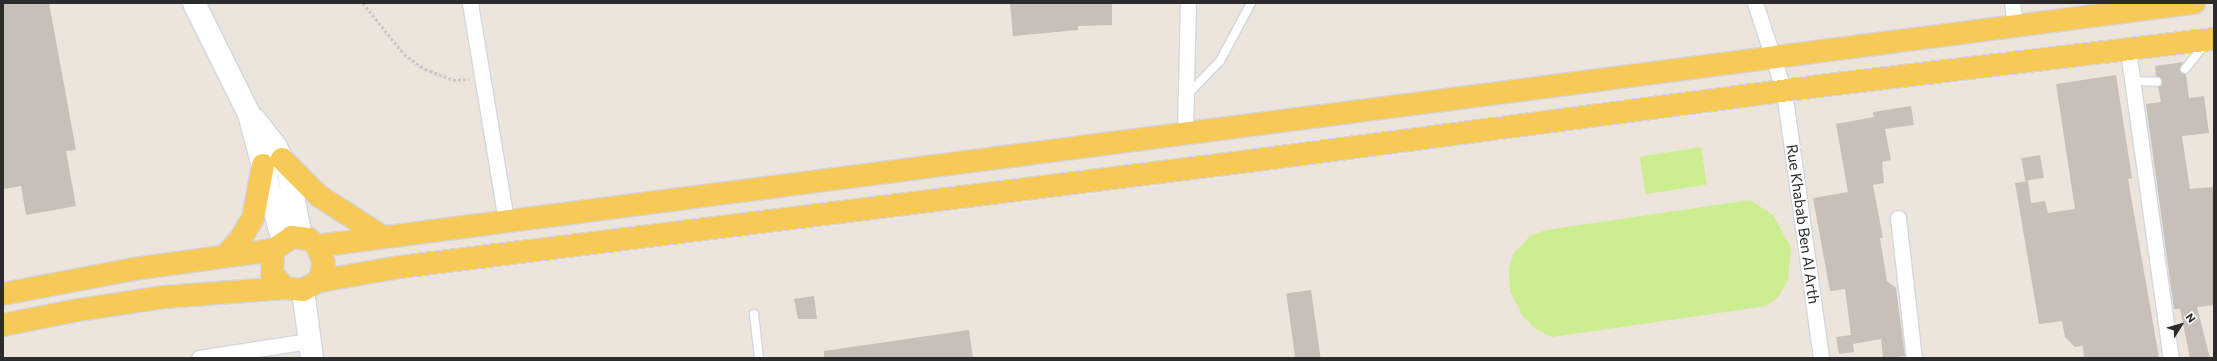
<!DOCTYPE html>
<html>
<head>
<meta charset="utf-8">
<style>
  body { margin:0 }
  #map { position:relative; width:2217px; height:361px; overflow:hidden; background:#ede5dc; font-family:Commissioner,sans-serif }
  div>[style] { position:absolute }
  .pitch>* { inset:0; background:#ccee91; transform-origin:0 0 }
  .building>* { inset:0; background:#c6c0b8; transform-origin:0 0 }
  .path>* { height:2.5px; margin-top:-1.25px; transform-origin:0; background:repeating-linear-gradient(90deg,#c8c8c8 0 3px,transparent 0 5px) }
  .roads { filter:drop-shadow(1px 0 #d1d6e4) drop-shadow(-1px 0 #d1d6e4) drop-shadow(0 1px #d1d6e4) drop-shadow(0 -1px #d1d6e4) }
  .lane>* { height:8px; margin:-4px; padding:0 4px; transform-origin:4px; border-radius:4px; background:#fff }
  .street>* { height:15px; margin:-7.5px; padding:0 7.5px; transform-origin:7.5px; border-radius:7.5px; background:#fff }
  .secondary>* { height:22px; margin:-11px; padding:0 11px; transform-origin:11px; border-radius:11px; background:#fff }
  .primary>* { height:22px; margin:-11px; padding:0 11px; transform-origin:11px; border-radius:11px; background:#f7c957 }
  span { translate:-50% -50%; white-space:nowrap; text-align:center; line-height:1.15; -webkit-text-stroke:3.5px #fff; paint-order:stroke }
  .street-label { font-size:15px; color:#2b2b2b }
  .frame { position:absolute; inset:0; border:4px solid #2b2b2b; pointer-events:none }
  .north { position:absolute; left:2161px; top:305px; width:40px; height:40px; -webkit-text-stroke:3px #fff; paint-order:stroke; rotate:53deg; font-size:11px; font-weight:700; line-height:16px; text-align:center; color:#2b2b2b }
  .north::after { content:''; display:block; margin:auto; width:14px; height:18px; background:#2b2b2b; clip-path:polygon(50% 0,100% 100%,50% 72%,0 100%) }
</style>
</head>
<body>
<div id="map">
  <div class="pitch">
    <div style="left:1701px;top:147px;width:38px;height:62px;rotate:81deg"></div>
    <div style="clip-path:polygon(1750px 200px,1773px 215px,1791px 247px,1788px 280px,1778px 297px,1767px 306px,1552px 337px,1534px 328px,1523px 316px,1510px 292px,1509px 268px,1514px 253px,1530px 236px,1546px 230px)"></div>
  </div>
  <div class="building">
    <div style="clip-path:polygon(3px 3px,49px 3px,76px 150px,66px 151px,76px 206px,26px 215px,21px 186px,3px 189px)"></div>
    <div style="clip-path:polygon(1010px 3px,1112px 3px,1112px 25px,1078px 26px,1078px 30px,1013px 36px)"></div>
    <div style="clip-path:polygon(2184px 62px,2180px 71px,2186px 74px,2189px 98px,2204px 96px,2209px 133px,2182px 136px,2190px 189px,2214px 187px,2214px 305px,2197px 307px,2210px 358px,2190px 358px,2180px 309px,2174px 309px,2146px 104px,2161px 102px,2158px 87px,2162px 82px,2156px 76px,2155px 66px)"></div>
    <div style="clip-path:polygon(2116px 75px,2132px 178px,2128px 179px,2159px 358px,2084px 358px,2083px 346px,2075px 347px,2065px 337px,2062px 321px,2039px 324px,2015px 183px,2028px 181px,2031px 203px,2045px 201px,2048px 213px,2075px 209px,2056px 84px)"></div>
    <div style="clip-path:polygon(1911px 106px,1914px 125px,1885px 129px,1891px 160px,1882px 162px,1884px 183px,1873px 185px,1883px 238px,1880px 238px,1887px 281px,1896px 288px,1905px 356px,1883px 358px,1881px 339px,1853px 344px,1854px 352px,1839px 354px,1836px 337px,1851px 335px,1845px 289px,1830px 291px,1813px 198px,1848px 192px,1836px 124px,1874px 117px,1873px 112px)"></div>
    <div style="left:2040px;top:155px;width:23px;height:19px;rotate:80deg"></div>
    <div style="left:1311px;top:290px;width:69px;height:25px;rotate:82deg"></div>
    <div style="clip-path:polygon(814px 296px,817px 319px,798px 319px,794px 299px)"></div>
    <div style="clip-path:polygon(969px 330px,973px 358px,824px 358px,824px 351px)"></div>
  </div>
  <div class="path">
    <div style="left:363px;top:3px;width:65px;rotate:51.2deg"></div>
    <div style="left:404px;top:54px;width:26px;rotate:36deg"></div>
    <div style="left:425px;top:69px;width:30px;rotate:21deg"></div>
    <div style="left:453px;top:80px;width:16px;rotate:-4deg"></div>
  </div>
  <div class="roads">
    <div class="lane">
      <div style="left:2185px;top:69px;width:33px;rotate:-51deg"></div>
      <div style="left:2133px;top:81px;width:24px;rotate:2deg"></div>
      <div style="left:1187px;top:95px;width:47px;rotate:-45.9deg"></div>
      <div style="left:1220px;top:61px;width:66px;rotate:-61.9deg"></div>
      <div style="left:754px;top:314px;width:44px;rotate:83.5deg"></div>
    </div>
    <div class="street">
      <div style="left:470px;top:3px;width:220px;rotate:80.6deg"></div>
      <div style="left:1755px;top:3px;width:93px;rotate:71.8deg"></div>
      <div style="left:1784px;top:91px;width:270px;rotate:82.1deg"></div>
      <div style="left:2012px;top:3px;width:22px;rotate:82deg"></div>
      <div style="left:2128px;top:50px;width:311px;rotate:82.1deg"></div>
      <div style="left:1185px;top:132px;width:129px;rotate:-88.7deg"></div>
      <div style="left:1898px;top:218px;width:141px;rotate:83.5deg"></div>
      <div style="left:199px;top:358px;width:111px;rotate:-8.8deg"></div>
    </div>
    <div class="secondary">
      <div style="left:194px;top:3px;width:124px;rotate:63.6deg"></div>
      <div style="left:249px;top:114px;width:131px;rotate:75deg"></div>
      <div style="left:255px;top:120px;width:34px;rotate:52deg"></div>
      <div style="left:276px;top:147px;width:31px;rotate:65deg"></div>
      <div style="left:289px;top:175px;width:63px;rotate:79deg"></div>
      <div style="left:303px;top:290px;width:69px;rotate:82.5deg"></div>
    </div>
    <div class="primary">
      <div style="left:282px;top:159px;width:52px;rotate:45deg"></div>
      <div style="left:319px;top:196px;width:76px;rotate:32.6deg"></div>
      <div style="left:317px;top:246px;width:1893px;rotate:-7.38deg"></div>
      <div style="left:273px;top:250px;width:24px;rotate:92deg"></div>
      <div style="left:272px;top:274px;width:19px;rotate:47deg"></div>
      <div style="left:225px;top:256px;width:24px;rotate:-48deg"></div>
      <div style="left:241px;top:238px;width:23px;rotate:-59deg"></div>
      <div style="left:253px;top:218px;width:54px;rotate:-79.3deg"></div>
      <div style="left:319px;top:281px;width:82px;rotate:-9.8deg"></div>
      <div style="left:400px;top:267px;width:849px;rotate:-7.11deg"></div>
      <div style="left:1242px;top:162px;width:582px;rotate:-7.5deg"></div>
      <div style="left:1819px;top:86px;width:398px;rotate:-6.8deg"></div>
      <div style="left:3px;top:294px;width:133px;rotate:-10.8deg"></div>
      <div style="left:134px;top:269px;width:140px;rotate:-7.8deg"></div>
      <div style="left:273px;top:250px;width:23px;rotate:-34deg"></div>
      <div style="left:292px;top:237px;width:17px;rotate:7deg"></div>
      <div style="left:309px;top:239px;width:11px;rotate:41deg"></div>
      <div style="left:317px;top:246px;width:18px;rotate:68deg"></div>
      <div style="left:324px;top:263px;width:19px;rotate:106deg"></div>
      <div style="left:319px;top:281px;width:18px;rotate:151deg"></div>
      <div style="left:303px;top:290px;width:18px;rotate:-174deg"></div>
      <div style="left:285px;top:288px;width:121px;rotate:175.7deg"></div>
      <div style="left:164px;top:297px;width:87px;rotate:171.4deg"></div>
      <div style="left:78px;top:310px;width:76px;rotate:168.7deg"></div>
    </div>
  </div>
  <div class="street-label">
    <span style="left:1803px;top:224px;rotate:82deg">Rue Khabab Ben Al Arth</span>
  </div>
  <div class="frame"></div>
  <div class="north">N</div>
</div>
</body>
</html>
